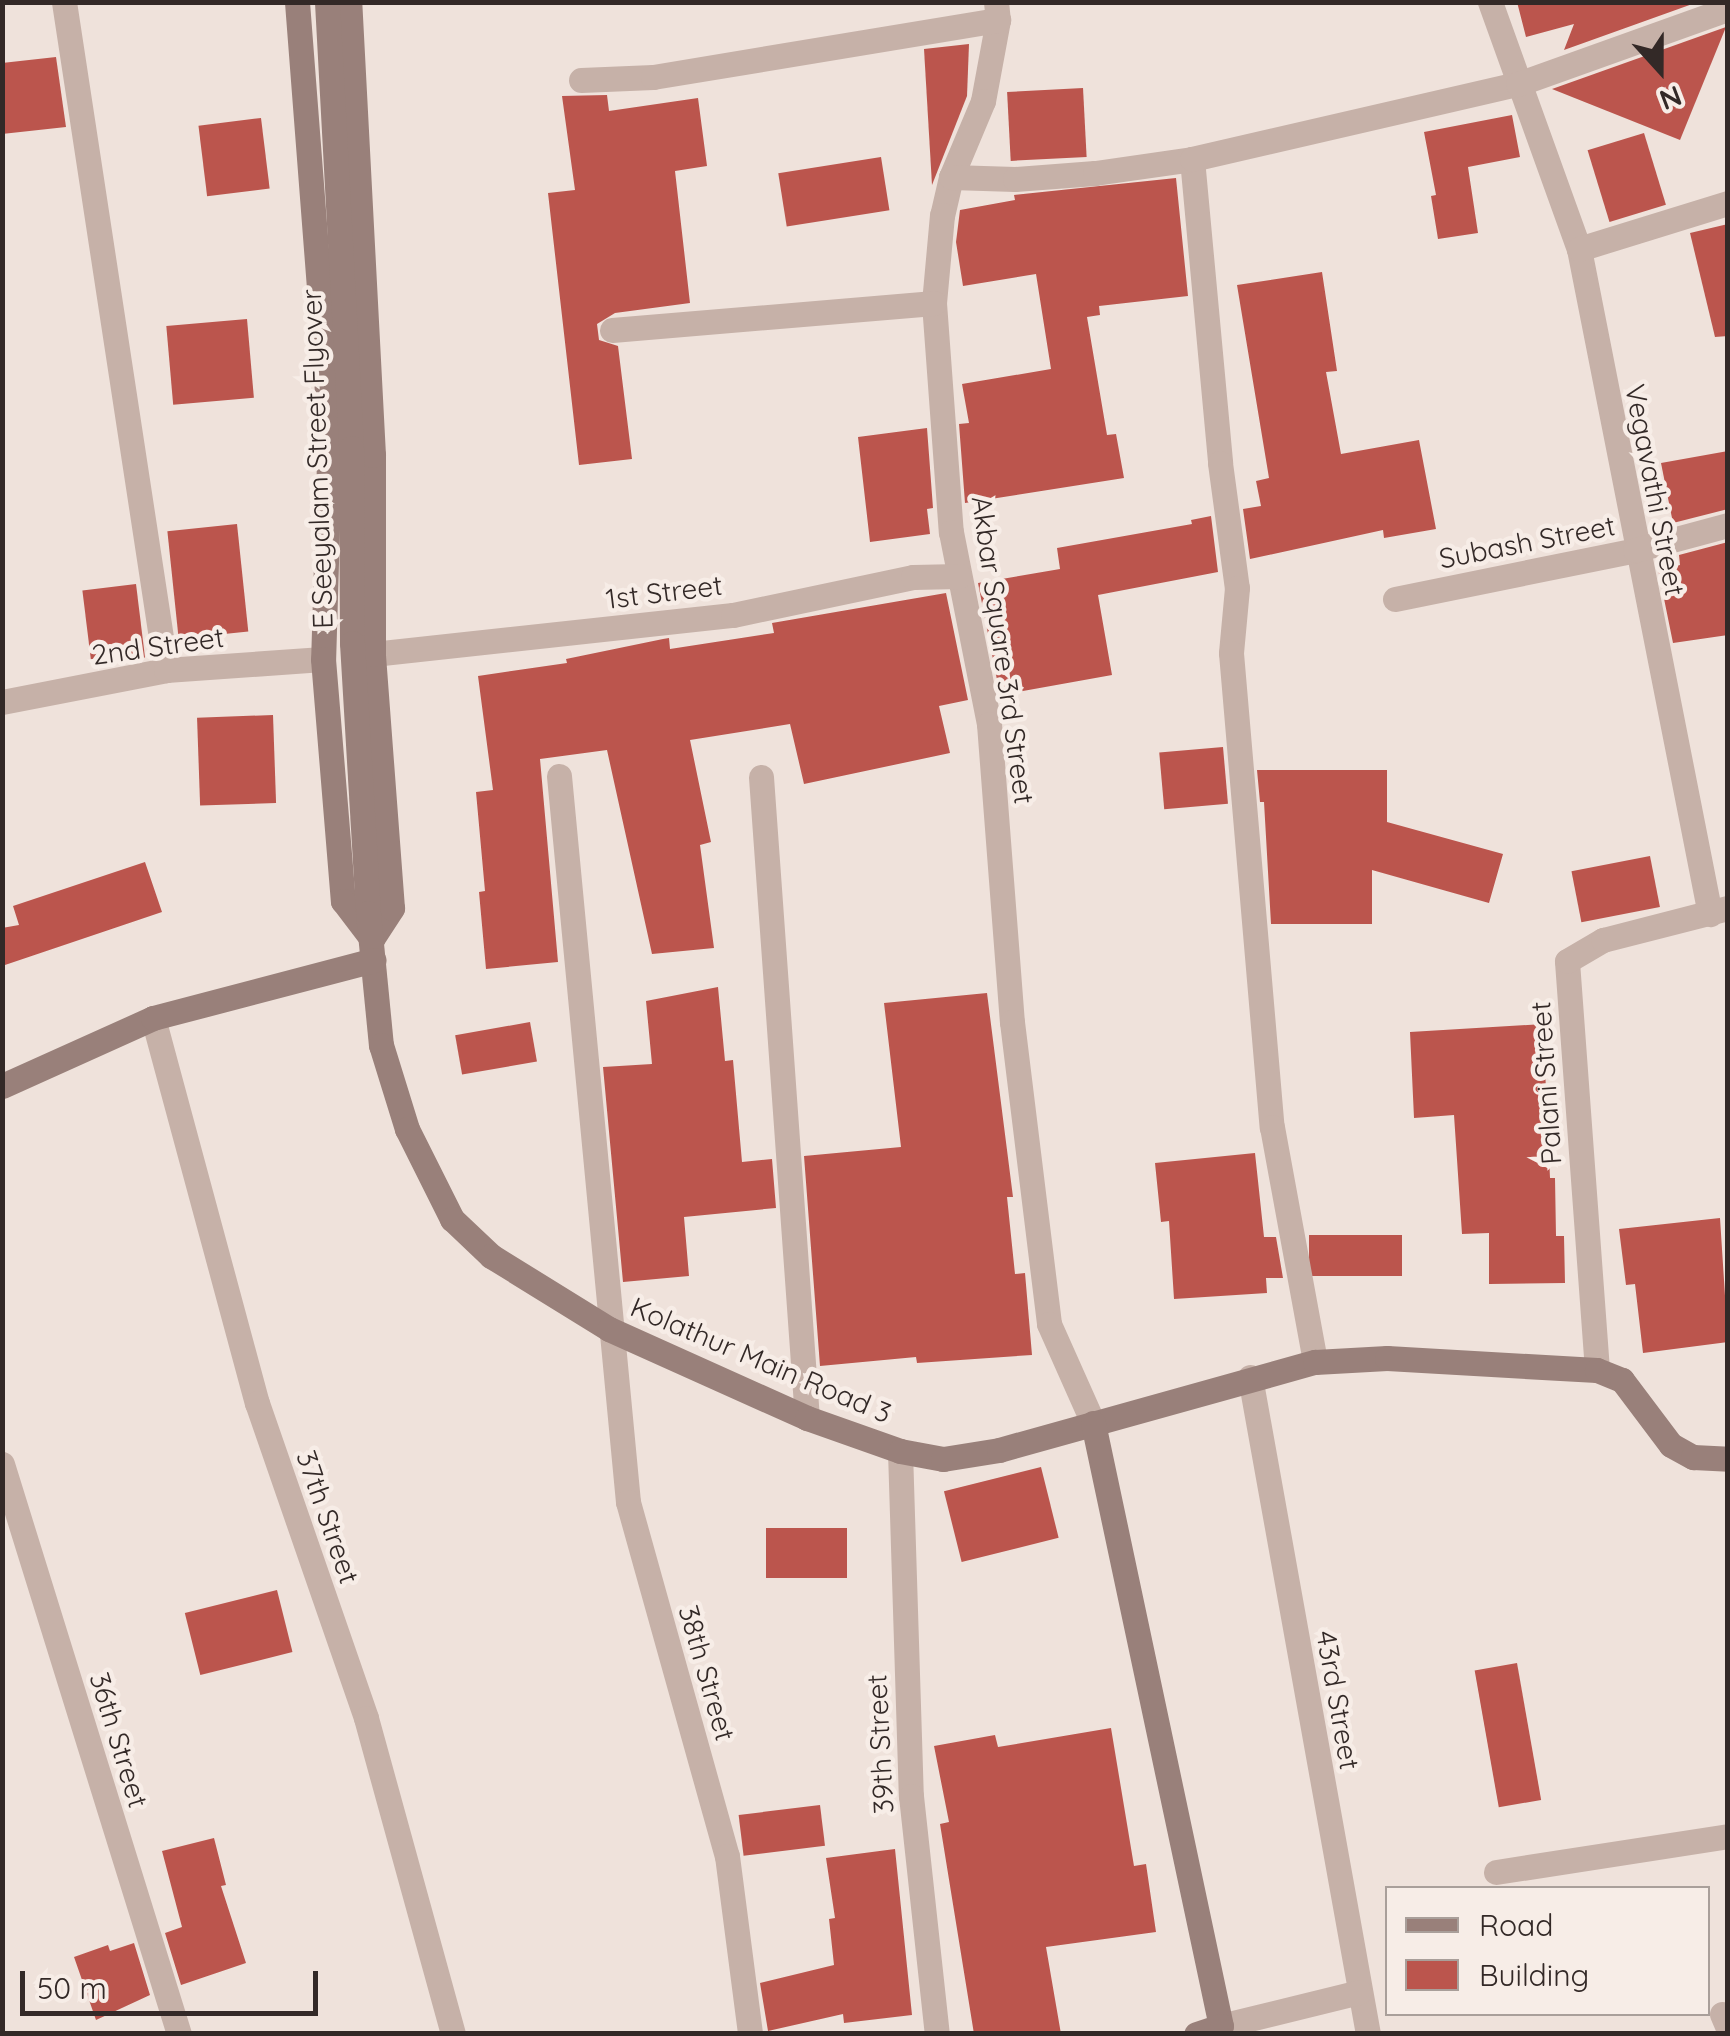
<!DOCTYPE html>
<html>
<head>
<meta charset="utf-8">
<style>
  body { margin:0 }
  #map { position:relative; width:1730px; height:2036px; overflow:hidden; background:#efe2db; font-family:Quicksand,sans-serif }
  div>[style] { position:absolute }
  .building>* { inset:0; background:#bb554d; transform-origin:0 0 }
  .street>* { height:25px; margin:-12.5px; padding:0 12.5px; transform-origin:12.5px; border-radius:12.5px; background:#c6b1a8 }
  .secondary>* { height:25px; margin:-12.5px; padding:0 12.5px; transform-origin:12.5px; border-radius:12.5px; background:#99807a }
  span { translate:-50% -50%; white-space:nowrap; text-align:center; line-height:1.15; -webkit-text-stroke:9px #f7ede7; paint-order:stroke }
  .street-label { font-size:28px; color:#332927 }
  .frame { position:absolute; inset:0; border:5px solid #332927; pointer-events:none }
  .legend { position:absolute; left:1385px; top:1886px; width:325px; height:130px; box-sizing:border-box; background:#f7ede7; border:2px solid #a99f9a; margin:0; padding:12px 18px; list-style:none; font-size:30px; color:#332927 }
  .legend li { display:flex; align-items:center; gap:20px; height:50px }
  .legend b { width:50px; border:2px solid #a99f9a }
  .north { position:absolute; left:1610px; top:20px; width:100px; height:100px; -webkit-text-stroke:8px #f7ede7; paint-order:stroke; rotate:159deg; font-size:28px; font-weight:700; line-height:40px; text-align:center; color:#332927 }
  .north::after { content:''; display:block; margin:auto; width:35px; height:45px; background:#332927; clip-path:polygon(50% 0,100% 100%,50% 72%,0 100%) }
  .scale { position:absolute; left:20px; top:1971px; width:298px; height:45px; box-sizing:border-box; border:5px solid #332927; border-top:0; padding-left:12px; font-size:30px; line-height:35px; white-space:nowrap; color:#332927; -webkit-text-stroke:8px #f7ede7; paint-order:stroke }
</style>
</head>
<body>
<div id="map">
  <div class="building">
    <div style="clip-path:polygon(1517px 2px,1698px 2px,1564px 50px,1574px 24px,1526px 37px)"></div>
    <div style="clip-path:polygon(1726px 27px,1680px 140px,1552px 89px)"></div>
    <div style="clip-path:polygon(969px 44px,967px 96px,932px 185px,924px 49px)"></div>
    <div style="clip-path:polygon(56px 57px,66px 127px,2px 134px,2px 63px)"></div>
    <div style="left:1083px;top:88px;width:69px;height:76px;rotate:87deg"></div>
    <div style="clip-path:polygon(607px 95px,609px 111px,698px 98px,707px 166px,675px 171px,690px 303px,615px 313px,597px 324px,599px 340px,618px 346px,632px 459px,579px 465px,548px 193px,575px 190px,562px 96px)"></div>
    <div style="clip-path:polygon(1512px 115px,1520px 157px,1468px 167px,1478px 233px,1438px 239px,1431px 196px,1436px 195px,1424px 132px)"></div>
    <div style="left:261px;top:118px;width:71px;height:63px;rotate:83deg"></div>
    <div style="left:1644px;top:133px;width:75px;height:59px;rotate:73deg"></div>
    <div style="left:881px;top:157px;width:54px;height:104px;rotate:81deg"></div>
    <div style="clip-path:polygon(1176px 178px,1188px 296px,1099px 306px,1100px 315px,1087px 317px,1107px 435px,1116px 434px,1124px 478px,965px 503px,959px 424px,969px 423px,962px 384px,1051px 369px,1036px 274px,963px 286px,956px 242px,960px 210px,1015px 200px,1014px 195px)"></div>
    <div style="clip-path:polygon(1728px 224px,1728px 336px,1715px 337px,1690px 233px)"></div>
    <div style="clip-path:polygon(1322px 272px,1337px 371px,1326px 372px,1341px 454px,1419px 440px,1436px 529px,1384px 538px,1383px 530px,1250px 559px,1243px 509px,1261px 506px,1256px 481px,1269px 478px,1237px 285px)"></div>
    <div style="left:247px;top:319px;width:79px;height:81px;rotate:85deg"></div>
    <div style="clip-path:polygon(927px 428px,933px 508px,927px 509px,930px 534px,870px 542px,858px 437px)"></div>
    <div style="clip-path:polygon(1728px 451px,1728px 509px,1673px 523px,1661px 463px)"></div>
    <div style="clip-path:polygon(1211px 516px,1218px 572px,1098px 595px,1112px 675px,1000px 695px,978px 583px,1060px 569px,1057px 548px,1192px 524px,1191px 520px)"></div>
    <div style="left:237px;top:524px;width:108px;height:70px;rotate:84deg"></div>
    <div style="clip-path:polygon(1728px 542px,1728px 635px,1673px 643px,1658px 569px,1680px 565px,1679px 555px)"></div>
    <div style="left:136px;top:584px;width:74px;height:54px;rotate:83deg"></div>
    <div style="clip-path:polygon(946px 593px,968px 700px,939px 706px,950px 753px,804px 784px,790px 724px,690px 740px,711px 842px,700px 845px,714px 948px,652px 954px,607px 750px,540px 759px,558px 962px,486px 969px,479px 892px,485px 891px,476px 792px,493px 790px,478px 676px,567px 663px,566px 659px,663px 639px,669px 638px,670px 649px,774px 633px,772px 623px)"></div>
    <div style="left:273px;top:715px;width:88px;height:76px;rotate:88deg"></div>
    <div style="left:1223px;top:747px;width:57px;height:64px;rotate:85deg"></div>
    <div style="clip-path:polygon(1257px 770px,1387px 770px,1387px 822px,1503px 854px,1489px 903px,1372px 870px,1372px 924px,1271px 924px,1264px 802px,1260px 802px)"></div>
    <div style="left:1650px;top:856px;width:52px;height:80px;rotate:79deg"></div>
    <div style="clip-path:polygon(145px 862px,162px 912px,2px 966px,2px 928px,19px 925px,13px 906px)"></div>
    <div style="clip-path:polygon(718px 987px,725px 1061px,733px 1060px,742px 1162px,772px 1159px,776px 1208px,684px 1217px,689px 1276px,623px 1282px,603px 1067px,652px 1064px,646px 1001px)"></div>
    <div style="clip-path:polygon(987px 993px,1013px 1197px,1007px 1197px,1015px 1274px,1025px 1273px,1032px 1355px,917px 1363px,916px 1357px,820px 1366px,804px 1156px,901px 1147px,884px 1003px)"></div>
    <div style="left:530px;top:1022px;width:40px;height:76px;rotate:80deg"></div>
    <div style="clip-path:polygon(1543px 1024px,1550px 1178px,1555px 1178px,1556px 1236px,1564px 1236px,1565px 1283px,1489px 1284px,1489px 1233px,1462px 1234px,1454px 1115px,1414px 1118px,1410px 1032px)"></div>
    <div style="clip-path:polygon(1255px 1153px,1264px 1237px,1276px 1237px,1283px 1278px,1266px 1278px,1267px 1293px,1174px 1299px,1169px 1221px,1161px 1222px,1155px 1163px)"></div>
    <div style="clip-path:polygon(1720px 1218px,1728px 1342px,1643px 1353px,1635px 1284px,1626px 1285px,1619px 1229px)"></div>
    <div style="left:1402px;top:1235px;width:41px;height:93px;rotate:90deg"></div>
    <div style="left:1041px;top:1467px;width:73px;height:100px;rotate:76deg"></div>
    <div style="left:847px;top:1528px;width:50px;height:81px;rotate:90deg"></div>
    <div style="left:277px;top:1590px;width:64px;height:95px;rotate:76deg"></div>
    <div style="left:1517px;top:1663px;width:139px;height:43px;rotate:80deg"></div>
    <div style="clip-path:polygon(1111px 1728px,1134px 1866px,1146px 1864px,1156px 1932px,1046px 1947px,1061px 2034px,974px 2034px,940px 1824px,949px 1822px,934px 1746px,995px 1735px,998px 1747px)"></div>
    <div style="left:820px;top:1805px;width:41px;height:82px;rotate:83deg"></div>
    <div style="clip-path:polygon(214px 1838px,226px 1885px,221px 1886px,246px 1963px,181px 1985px,165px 1933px,182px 1927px,162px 1851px)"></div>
    <div style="clip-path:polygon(895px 1849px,912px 2015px,844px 2023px,843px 2014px,768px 2031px,760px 1983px,834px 1965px,829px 1919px,835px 1918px,826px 1858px)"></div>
    <div style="clip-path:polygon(134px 1943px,150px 1995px,96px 2020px,74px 1957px,108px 1945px,110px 1951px)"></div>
  </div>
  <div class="street">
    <div style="left:64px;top:2px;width:676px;rotate:81.32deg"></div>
    <div style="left:996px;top:2px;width:18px;rotate:84deg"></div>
    <div style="left:998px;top:20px;width:82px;rotate:100.5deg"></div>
    <div style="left:983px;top:101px;width:82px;rotate:112.8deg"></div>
    <div style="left:951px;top:177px;width:39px;rotate:103deg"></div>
    <div style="left:942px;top:215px;width:88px;rotate:95.2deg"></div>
    <div style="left:934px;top:303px;width:230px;rotate:85.8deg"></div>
    <div style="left:951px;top:532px;width:196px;rotate:78.8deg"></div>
    <div style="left:989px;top:724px;width:299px;rotate:85.6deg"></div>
    <div style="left:1012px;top:1022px;width:304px;rotate:83deg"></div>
    <div style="left:1049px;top:1324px;width:108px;rotate:66deg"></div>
    <div style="left:1490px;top:2px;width:263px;rotate:70.2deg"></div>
    <div style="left:1579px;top:249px;width:678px;rotate:78.86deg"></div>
    <div style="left:581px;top:80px;width:72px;rotate:-2.4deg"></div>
    <div style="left:653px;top:77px;width:350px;rotate:-9.4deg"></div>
    <div style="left:1192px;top:159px;width:305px;rotate:84.7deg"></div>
    <div style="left:1220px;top:463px;width:126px;rotate:82.3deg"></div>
    <div style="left:1237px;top:588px;width:65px;rotate:95.3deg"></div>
    <div style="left:1231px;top:653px;width:476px;rotate:85.1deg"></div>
    <div style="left:1272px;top:1127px;width:239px;rotate:79.6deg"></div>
    <div style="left:951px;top:177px;width:64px;rotate:1.8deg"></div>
    <div style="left:1015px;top:179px;width:80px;rotate:-4.3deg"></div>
    <div style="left:1095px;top:173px;width:98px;rotate:-8.2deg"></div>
    <div style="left:1192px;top:159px;width:335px;rotate:-13deg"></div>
    <div style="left:1518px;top:84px;width:223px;rotate:-19.7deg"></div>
    <div style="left:1579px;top:249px;width:156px;rotate:-17.2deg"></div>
    <div style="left:612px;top:330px;width:323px;rotate:-4.8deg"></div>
    <div style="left:1395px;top:599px;width:245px;rotate:-11.5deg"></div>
    <div style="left:1635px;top:550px;width:96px;rotate:-15deg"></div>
    <div style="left:373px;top:654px;width:362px;rotate:-6.2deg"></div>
    <div style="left:733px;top:615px;width:184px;rotate:-11.9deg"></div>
    <div style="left:913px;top:577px;width:46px;rotate:-1.2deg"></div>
    <div style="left:2px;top:702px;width:167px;rotate:-11deg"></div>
    <div style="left:166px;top:670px;width:157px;rotate:-4deg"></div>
    <div style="left:559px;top:776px;width:729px;rotate:84.57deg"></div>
    <div style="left:628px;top:1502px;width:368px;rotate:74.4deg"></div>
    <div style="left:727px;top:1856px;width:179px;rotate:82.6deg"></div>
    <div style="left:761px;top:777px;width:643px;rotate:85.9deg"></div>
    <div style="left:153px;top:1018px;width:399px;rotate:74.9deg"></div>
    <div style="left:257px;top:1403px;width:333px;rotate:70.9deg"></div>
    <div style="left:366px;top:1718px;width:328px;rotate:74.6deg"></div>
    <div style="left:1597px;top:1370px;width:410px;rotate:-94.2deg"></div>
    <div style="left:1567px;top:961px;width:42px;rotate:-30.3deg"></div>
    <div style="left:1603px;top:940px;width:129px;rotate:-14.4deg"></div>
    <div style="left:1250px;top:1377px;width:668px;rotate:79.82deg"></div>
    <div style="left:900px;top:1451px;width:345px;rotate:88.2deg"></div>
    <div style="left:911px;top:1796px;width:239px;rotate:83.8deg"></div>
    <div style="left:2px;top:1464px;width:597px;rotate:72.75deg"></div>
    <div style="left:1496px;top:1872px;width:235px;rotate:-8.8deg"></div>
    <div style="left:1722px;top:2014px;width:15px;rotate:67deg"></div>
    <div style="left:1223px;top:2034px;width:8px;rotate:-104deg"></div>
    <div style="left:1221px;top:2026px;width:142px;rotate:-13.8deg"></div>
  </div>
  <div class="secondary">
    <div style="left:297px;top:2px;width:427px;rotate:85.6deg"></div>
    <div style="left:330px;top:428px;width:231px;rotate:91.7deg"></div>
    <div style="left:323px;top:659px;width:243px;rotate:85.3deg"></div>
    <div style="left:343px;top:901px;width:48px;rotate:52.7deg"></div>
    <div style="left:372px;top:939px;width:37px;rotate:-57deg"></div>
    <div style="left:392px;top:908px;width:255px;rotate:-94.3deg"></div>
    <div style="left:373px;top:654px;width:199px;rotate:-90deg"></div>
    <div style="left:373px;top:455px;width:454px;rotate:-93deg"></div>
    <div style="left:327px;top:2px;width:447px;rotate:86.9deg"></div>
    <div style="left:351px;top:448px;width:195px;rotate:89.7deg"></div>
    <div style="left:352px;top:643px;width:270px;rotate:86.6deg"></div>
    <div style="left:368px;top:913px;width:133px;rotate:84.4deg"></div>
    <div style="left:381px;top:1045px;width:88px;rotate:72.8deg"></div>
    <div style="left:407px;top:1129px;width:101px;rotate:63.4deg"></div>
    <div style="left:452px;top:1219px;width:54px;rotate:43.5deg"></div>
    <div style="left:491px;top:1256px;width:139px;rotate:31.7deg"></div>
    <div style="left:609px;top:1329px;width:217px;rotate:24.2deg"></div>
    <div style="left:807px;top:1418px;width:99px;rotate:19.5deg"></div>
    <div style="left:900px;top:1451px;width:44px;rotate:10.5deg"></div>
    <div style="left:943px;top:1459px;width:57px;rotate:-9.1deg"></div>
    <div style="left:999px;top:1450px;width:328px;rotate:-15.6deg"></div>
    <div style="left:1315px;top:1362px;width:72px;rotate:-3.2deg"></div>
    <div style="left:1387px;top:1358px;width:210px;rotate:3.3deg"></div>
    <div style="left:1597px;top:1370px;width:27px;rotate:22deg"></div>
    <div style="left:1622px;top:1380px;width:81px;rotate:53deg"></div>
    <div style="left:1671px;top:1445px;width:25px;rotate:29deg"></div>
    <div style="left:1693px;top:1457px;width:35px;rotate:3deg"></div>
    <div style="left:2px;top:1086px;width:166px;rotate:-24.2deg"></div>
    <div style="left:153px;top:1018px;width:228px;rotate:-14.7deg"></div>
    <div style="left:1093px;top:1423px;width:616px;rotate:78.02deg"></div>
    <div style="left:1221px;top:2026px;width:26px;rotate:162deg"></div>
  </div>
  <div class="street-label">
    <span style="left:317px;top:459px;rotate:-92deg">E Seeyalam Street Flyover</span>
    <span style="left:1655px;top:490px;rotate:79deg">Vegavathi Street</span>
    <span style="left:1527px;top:542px;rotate:-11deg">Subash Street</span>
    <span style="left:664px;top:592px;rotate:-7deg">1st Street</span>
    <span style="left:158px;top:646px;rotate:-8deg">2nd Street</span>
    <span style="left:1003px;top:650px;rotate:82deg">Akbar Square 3rd Street</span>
    <span style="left:1546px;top:1083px;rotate:-94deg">Palani Street</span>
    <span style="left:761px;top:1360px;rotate:23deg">Kolathur Main Road 3</span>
    <span style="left:328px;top:1517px;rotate:71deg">37th Street</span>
    <span style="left:707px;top:1673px;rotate:74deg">38th Street</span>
    <span style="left:1338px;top:1700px;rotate:80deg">43rd Street</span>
    <span style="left:119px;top:1740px;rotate:73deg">36th Street</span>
    <span style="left:880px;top:1744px;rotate:-93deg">39th Street</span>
  </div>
  <div class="frame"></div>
  <ul class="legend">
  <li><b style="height:12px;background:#99807a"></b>Road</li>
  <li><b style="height:28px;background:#bb554d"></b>Building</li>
  </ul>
  <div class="north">N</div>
  <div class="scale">50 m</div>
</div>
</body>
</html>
